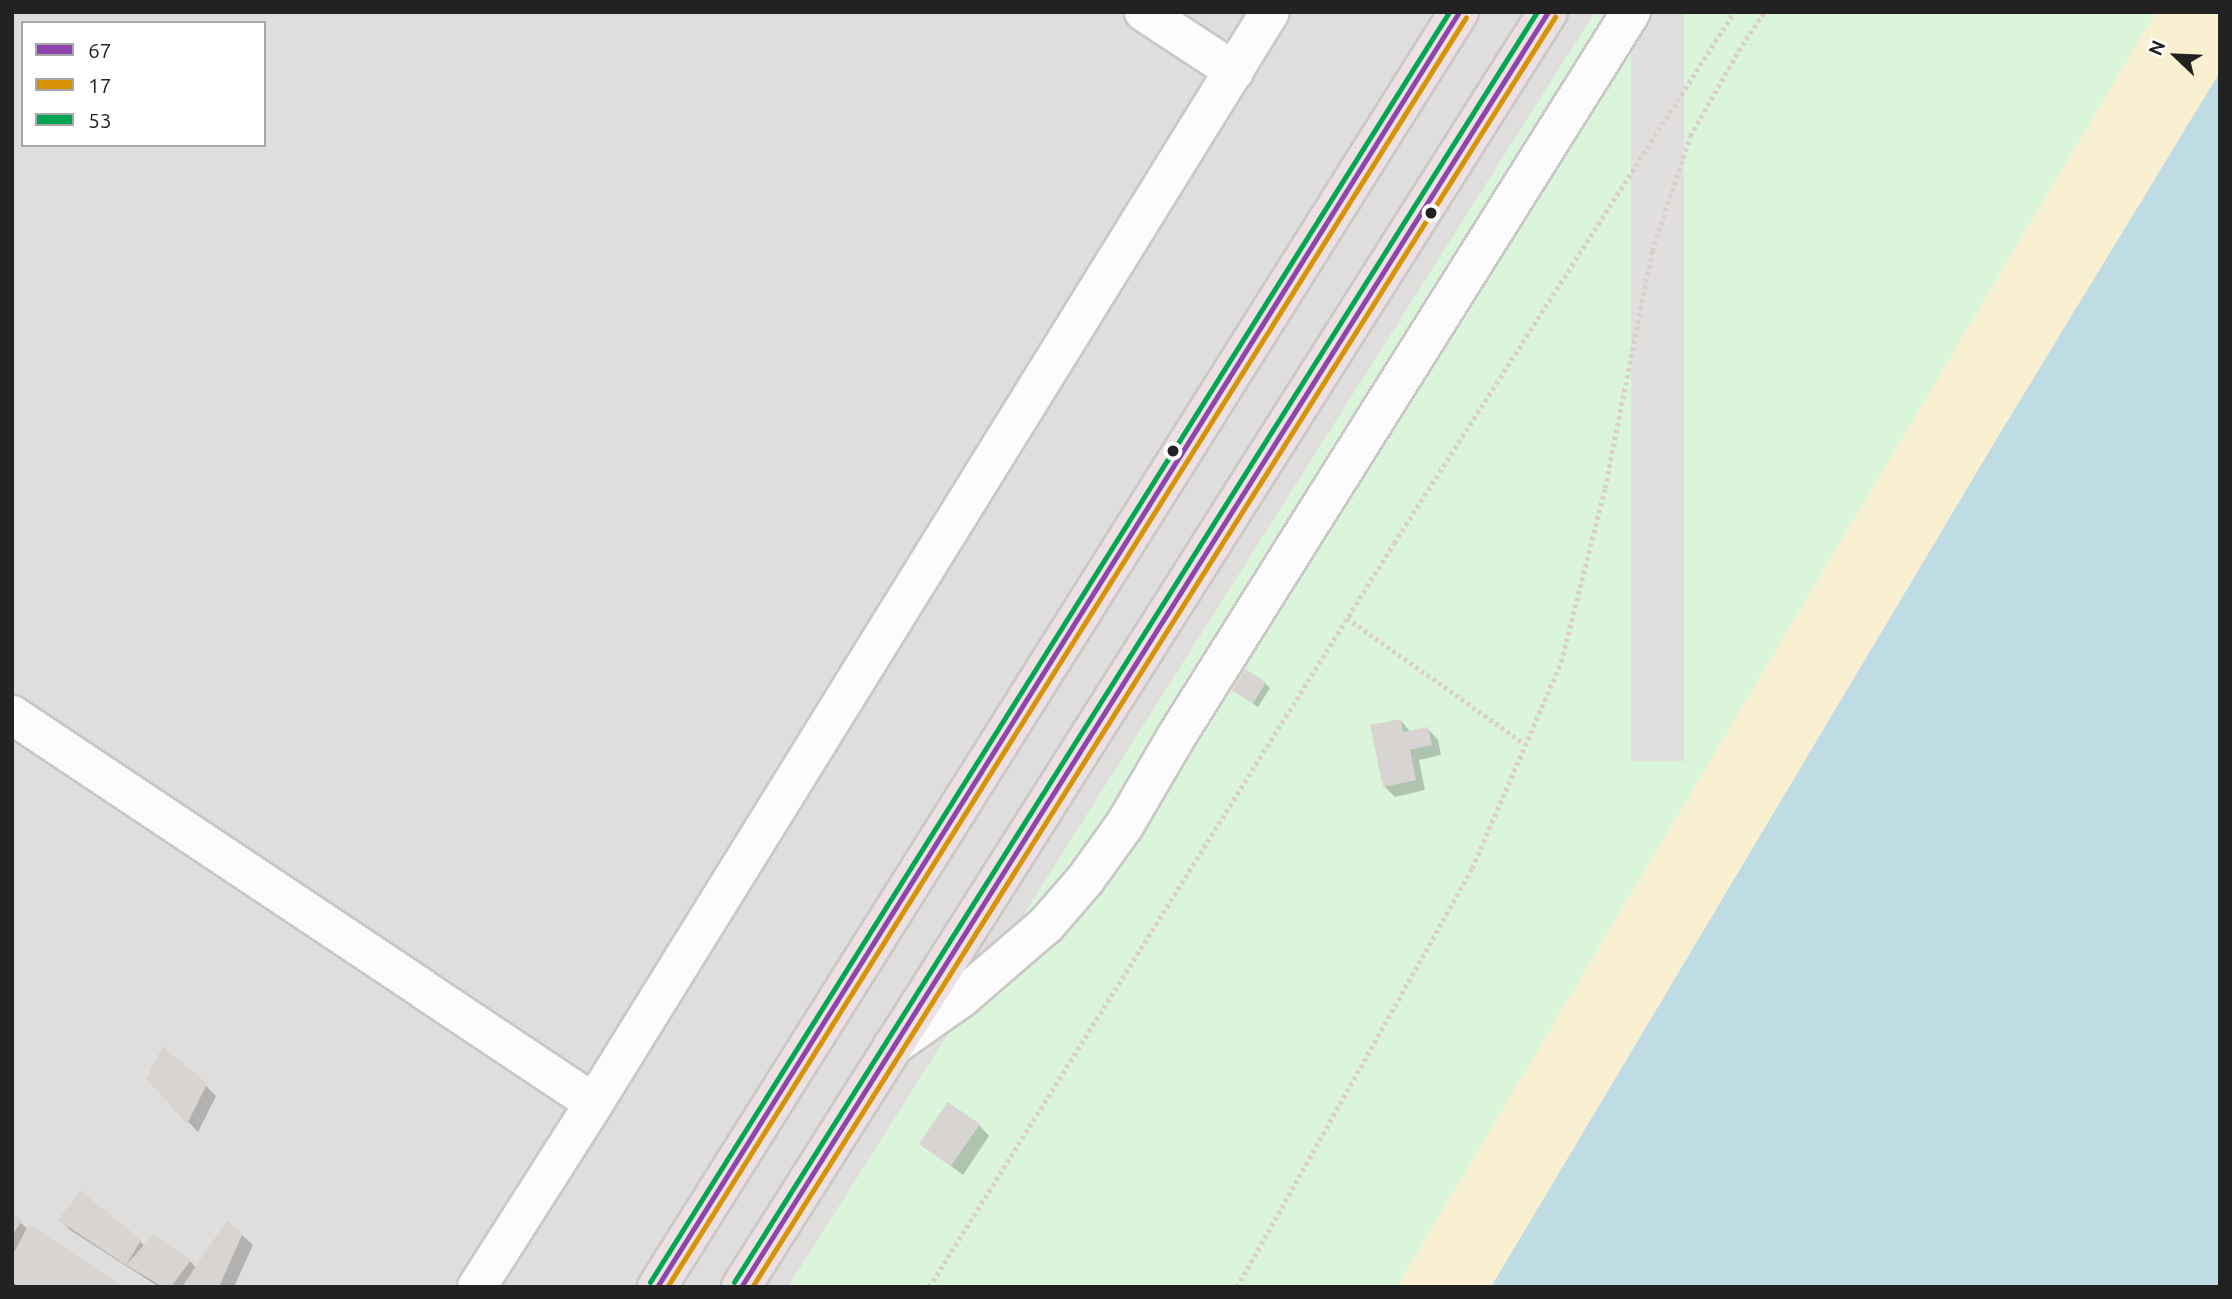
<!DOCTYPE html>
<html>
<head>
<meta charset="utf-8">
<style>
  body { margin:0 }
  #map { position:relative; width:2232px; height:1299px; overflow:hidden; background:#f0eeeb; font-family:Ubuntu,sans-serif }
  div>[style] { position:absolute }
  .residential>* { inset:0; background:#dfdedc }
  .sand>* { inset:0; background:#f8f0d0 }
  .park>* { inset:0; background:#daf5da }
  .parking>* { inset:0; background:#e0dfde; transform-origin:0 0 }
  .water>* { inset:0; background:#bfdbe3 }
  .shadow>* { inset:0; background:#0003 }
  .building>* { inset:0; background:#d7d4d2; transform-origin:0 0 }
  .path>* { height:4.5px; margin-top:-2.25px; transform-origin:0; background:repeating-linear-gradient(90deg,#dccecd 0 3.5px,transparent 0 7px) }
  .roads { filter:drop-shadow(2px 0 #c9c8c7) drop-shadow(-2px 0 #c9c8c7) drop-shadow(0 2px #c9c8c7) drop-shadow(0 -2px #c9c8c7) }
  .minor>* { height:38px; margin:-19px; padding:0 19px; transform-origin:19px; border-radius:19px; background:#fdfcfc }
  .highway>* { height:38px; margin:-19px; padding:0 19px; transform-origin:19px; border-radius:19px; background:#ece0e2 }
  .bus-1>* { height:5px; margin:-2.5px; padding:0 2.5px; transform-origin:2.5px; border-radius:2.5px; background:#8e44ad }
  .bus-2>* { height:5px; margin:-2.5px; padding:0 2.5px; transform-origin:2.5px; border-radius:2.5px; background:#d79205 }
  .bus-3>* { height:5px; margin:-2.5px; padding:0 2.5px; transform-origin:2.5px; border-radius:2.5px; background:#00a651 }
  .dots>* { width:19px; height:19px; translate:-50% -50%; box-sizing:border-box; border:4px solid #fff; border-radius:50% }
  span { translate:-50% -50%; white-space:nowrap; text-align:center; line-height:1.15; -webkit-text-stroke:6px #fff; paint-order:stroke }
  .frame { position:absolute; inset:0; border:14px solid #222; pointer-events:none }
  .legend { position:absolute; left:21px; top:21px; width:245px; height:126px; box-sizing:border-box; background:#fff; border:2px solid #a7a7a7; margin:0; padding:9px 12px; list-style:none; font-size:21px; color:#222 }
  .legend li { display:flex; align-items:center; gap:14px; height:35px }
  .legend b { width:35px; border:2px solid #a7a7a7 }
  .north { position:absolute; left:2141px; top:21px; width:70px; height:70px; -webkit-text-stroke:5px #fff; paint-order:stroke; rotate:293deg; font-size:19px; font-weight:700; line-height:28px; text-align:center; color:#222 }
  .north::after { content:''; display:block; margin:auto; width:24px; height:32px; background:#222; clip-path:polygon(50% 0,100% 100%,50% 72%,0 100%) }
</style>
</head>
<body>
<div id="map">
  <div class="residential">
    <div style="clip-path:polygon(evenodd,12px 12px,1595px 12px,788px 1287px,12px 1287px,12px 12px,23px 23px,264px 23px,264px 145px,23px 145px,23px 23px)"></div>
  </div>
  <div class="sand">
    <div style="clip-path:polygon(2156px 12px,2220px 12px,2220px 72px,1996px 440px,1491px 1287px,1397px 1287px)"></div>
  </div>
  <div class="park">
    <div style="clip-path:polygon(1595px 12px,2156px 12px,1397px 1287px,788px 1287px)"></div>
  </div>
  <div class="parking">
    <div style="left:1631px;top:12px;width:53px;height:749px"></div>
  </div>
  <div class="water">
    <div style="clip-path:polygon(2220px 72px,2220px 1287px,1491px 1287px,1996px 440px)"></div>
  </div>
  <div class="shadow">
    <div style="clip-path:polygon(1265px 683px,1270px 688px,1258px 707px,1234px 690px)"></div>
    <div style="clip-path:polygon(1400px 720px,1410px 731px,1428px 729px,1438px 740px,1441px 755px,1419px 760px,1425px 790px,1395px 797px,1384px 786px)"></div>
    <div style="clip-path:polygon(148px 1079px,206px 1086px,216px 1096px,198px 1132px)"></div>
    <div style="clip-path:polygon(979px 1125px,989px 1136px,963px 1175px,922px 1144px)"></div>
    <div style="clip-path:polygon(12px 1215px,29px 1230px,121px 1287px,15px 1287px,12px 1284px)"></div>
    <div style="clip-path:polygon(60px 1220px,140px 1241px,145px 1247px,190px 1261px,196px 1268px,242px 1235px,253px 1245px,234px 1287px,159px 1287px,70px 1230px)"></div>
  </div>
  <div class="building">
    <div style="left:1245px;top:669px;width:25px;height:25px;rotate:32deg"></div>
    <div style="clip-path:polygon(1401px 719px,1403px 732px,1428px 727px,1432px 745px,1410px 750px,1416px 780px,1383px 787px,1370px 725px)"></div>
    <div style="clip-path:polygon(163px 1046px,207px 1084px,187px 1124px,146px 1079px)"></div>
    <div style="left:948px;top:1102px;width:39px;height:51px;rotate:35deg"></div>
    <div style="clip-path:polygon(80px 1190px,141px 1240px,126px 1265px,154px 1234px,191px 1260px,171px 1287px,163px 1287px,126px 1265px,58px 1220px)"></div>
    <div style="clip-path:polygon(12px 1212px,22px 1221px,12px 1235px)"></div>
    <div style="clip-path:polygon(227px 1220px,243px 1233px,219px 1287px,182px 1287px)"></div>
    <div style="clip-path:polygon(29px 1224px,124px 1287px,21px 1287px,12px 1282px,12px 1256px)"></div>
  </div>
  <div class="path">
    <div style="left:1347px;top:618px;width:218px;rotate:35.3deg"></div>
    <div style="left:929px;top:1287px;width:877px;rotate:-57.99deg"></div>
    <div style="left:1394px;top:543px;width:631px;rotate:-57.37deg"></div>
    <div style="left:1237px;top:1287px;width:480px;rotate:-60.7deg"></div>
    <div style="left:1472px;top:868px;width:224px;rotate:-66.6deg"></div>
    <div style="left:1561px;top:662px;width:179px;rotate:-75.8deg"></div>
    <div style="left:1605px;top:488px;width:242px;rotate:-78.8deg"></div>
    <div style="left:1652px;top:251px;width:121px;rotate:-71.7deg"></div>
    <div style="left:1690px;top:136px;width:105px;rotate:-60.3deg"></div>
    <div style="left:1742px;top:45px;width:40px;rotate:-56deg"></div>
  </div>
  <div class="roads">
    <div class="minor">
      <div style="left:1144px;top:12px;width:108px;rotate:33.2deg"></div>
      <div style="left:12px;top:715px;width:699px;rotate:33.69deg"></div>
      <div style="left:893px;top:1046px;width:83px;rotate:-35.2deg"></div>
      <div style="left:961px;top:998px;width:112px;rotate:-40.7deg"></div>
      <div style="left:1046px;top:925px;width:60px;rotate:-49.1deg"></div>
      <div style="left:1085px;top:880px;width:67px;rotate:-54.2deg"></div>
      <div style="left:1124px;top:826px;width:103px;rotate:-59.7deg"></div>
      <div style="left:1176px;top:737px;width:856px;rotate:-57.89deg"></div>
      <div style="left:477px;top:1287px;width:218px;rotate:-57.5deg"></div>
      <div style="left:594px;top:1103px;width:1283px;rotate:-58.22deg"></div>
    </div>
    <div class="highway">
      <div style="left:657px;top:1287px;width:1506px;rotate:-57.83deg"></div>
      <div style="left:741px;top:1287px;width:1509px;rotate:-57.67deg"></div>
    </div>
  </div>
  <div class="bus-1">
    <div style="left:657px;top:1287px;width:1506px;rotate:-57.83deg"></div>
    <div style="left:741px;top:1287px;width:1509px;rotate:-57.67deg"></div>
  </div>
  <div class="bus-2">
    <div style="left:667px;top:1287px;width:1500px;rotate:-57.82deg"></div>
    <div style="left:752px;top:1287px;width:1503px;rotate:-57.7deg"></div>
  </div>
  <div class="bus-3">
    <div style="left:650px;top:1282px;width:1500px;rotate:-57.82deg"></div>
    <div style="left:734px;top:1282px;width:1503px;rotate:-57.7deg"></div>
  </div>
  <div class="dots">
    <div style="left:1431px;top:213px;background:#222"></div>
    <div style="left:1173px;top:451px;background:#222"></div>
  </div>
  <div class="frame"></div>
  <ul class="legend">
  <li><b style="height:9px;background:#8e44ad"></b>67</li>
  <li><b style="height:9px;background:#d79205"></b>17</li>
  <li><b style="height:9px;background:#00a651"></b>53</li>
  </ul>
  <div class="north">N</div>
</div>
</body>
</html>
